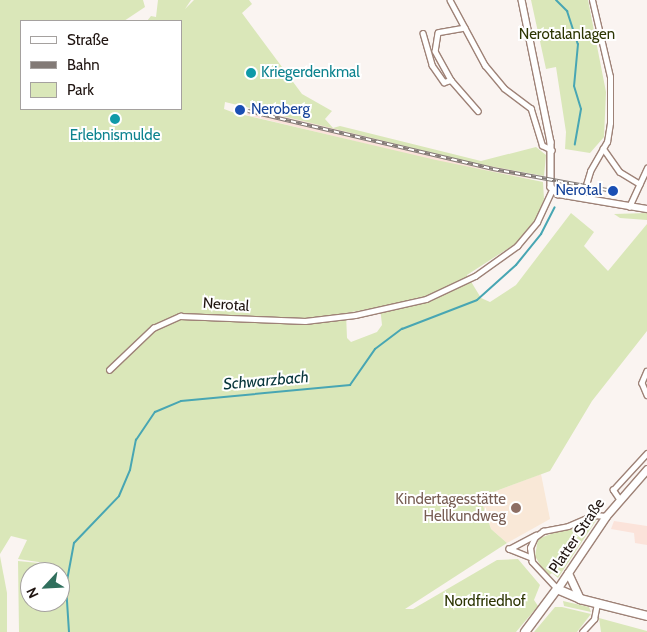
<!DOCTYPE html>
<html>
<head>
<meta charset="utf-8">
<style>
  body { margin:0 }
  #map { position:relative; width:647px; height:632px; overflow:hidden; background:#faf4f1; font-family:Cabin,sans-serif }
  div>[style] { position:absolute }
  .built>* { inset:0; background:#fbe3da }
  .education>* { inset:0; background:#f9e8d7 }
  .green>* { inset:0; background:#dae7b9 }
  .stream>* { height:2px; margin:-1px; padding:0 1px; transform-origin:1px; border-radius:1px; background:#48a6b3 }
  .roads { filter:drop-shadow(1px 0 #9e8277) drop-shadow(-1px 0 #9e8277) drop-shadow(0 1px #9e8277) drop-shadow(0 -1px #9e8277) }
  .minor>* { height:4.5px; margin:-2.25px; padding:0 2.25px; transform-origin:2.25px; border-radius:2.25px; background:#fff }
  .tertiary>* { height:5.5px; margin:-2.75px; padding:0 2.75px; transform-origin:2.75px; border-radius:2.75px; background:#fff }
  .secondary>* { height:7px; margin:-3.5px; padding:0 3.5px; transform-origin:3.5px; border-radius:3.5px; background:#fff }
  .primary>* { height:8px; margin:-4px; padding:0 4px; transform-origin:4px; border-radius:4px; background:#fff }
  .rail>* { height:4px; margin-top:-2px; transform-origin:0; background:repeating-linear-gradient(90deg,#fff 0 5.5px,#827a76 0 11px); box-sizing:border-box; border-block:1px solid #827a76 }
  .dots>* { width:14px; height:14px; translate:-50% -50%; box-sizing:border-box; border:2px solid #fff; border-radius:50% }
  span { translate:-50% -50%; white-space:nowrap; text-align:center; line-height:1.15; -webkit-text-stroke:4px #fff; paint-order:stroke }
  .park-label { font-size:15px; color:#2c3502 }
  .culture-label { font-size:15px; color:#0d838f }
  .left { translate:0 -50%; text-align:left }
  .transit-label { font-size:15px; color:#164399 }
  .right { translate:-100% -50%; text-align:right }
  .street-label { font-size:15px; color:#1f1410 }
  .education-label { font-size:15px; color:#785e54 }
  .water-label { font-size:16px; color:#07353b; font-style:italic }
  .legend { position:absolute; left:20px; top:20px; width:162px; height:90px; box-sizing:border-box; background:#fff; border:1px solid #a5a19f; margin:0; padding:6px 9px; list-style:none; font-size:15px; color:#1f1410 }
  .legend li { display:flex; align-items:center; gap:10px; height:25px }
  .legend b { width:25px; border:1px solid #a5a19f }
  .north { position:absolute; left:20px; top:562px; width:50px; height:50px; box-sizing:border-box; background:#fff; border:1px solid #a5a19f; border-radius:50%; rotate:245deg; font-size:14px; font-weight:700; line-height:20px; text-align:center; color:#1f1410 }
  .north::after { content:''; display:block; margin:auto; width:18px; height:22px; background:#306f5d; clip-path:polygon(50% 0,100% 100%,50% 72%,0 100%) }
</style>
</head>
<body>
<div id="map">
  <div class="built">
    <div style="clip-path:polygon(249px 108px,531px 175px,531px 179px,436px 161px,247px 115px)"></div>
    <div style="clip-path:polygon(614px 521px,647px 526px,647px 545px,635px 543px,634px 533px,611px 529px)"></div>
  </div>
  <div class="education">
    <div style="clip-path:polygon(541px 474px,550px 519px,507px 543px,491px 529px,480px 497px)"></div>
  </div>
  <div class="green">
    <div style="clip-path:polygon(evenodd,0 0,143px 0,145px 7px,124px 21px,21px 21px,21px 109px,181px 109px,181px 21px,147px 21px,151px 16px,156px 17px,158px 0,191px 0,185px 9px,194px 0,249px 0,252px 4px,242px 13px,302px 94px,332px 111px,325px 119px,333px 128px,340px 126px,481px 161px,536px 147px,546px 155px,544px 176px,478px 164px,225px 102px,224px 109px,232px 112px,436px 160px,543px 182px,544px 199px,535px 223px,521px 240px,467px 275px,481px 298px,490px 302px,516px 285px,571px 213px,594px 232px,584px 246px,608px 271px,647px 224px,647px 331px,592px 401px,550px 471px,480px 497px,491px 529px,507px 543px,405px 609px,413px 609px,497px 560px,518px 559px,540px 585px,534px 600px,538px 606px,516px 632px,19px 632px,18px 561px,59px 565px,18px 559px,27px 540px,11px 536px,0 554px,0 0,380px 307px,382px 325px,377px 332px,351px 342px,347px 338px,346px 313px,380px 307px,0 0,30px 572px,60px 572px,60px 602px,30px 602px,30px 572px)"></div>
    <div style="clip-path:polygon(531px 0,588px 0,606px 92px,604px 137px,590px 153px,565px 149px,566px 132px,556px 67px,546px 69px)"></div>
    <div style="clip-path:polygon(647px 213px,647px 220px,620px 218px,614px 214px)"></div>
    <div style="clip-path:polygon(589px 519px,597px 519px,558px 578px,552px 573px,547px 577px,535px 556px,538px 539px)"></div>
    <div style="clip-path:polygon(0 556px,7px 593px,7px 632px,0 632px)"></div>
    <div style="clip-path:polygon(563px 601px,589px 607px,591px 612px,564px 606px)"></div>
    <div style="clip-path:polygon(555px 607px,562px 607px,591px 614px,577px 632px,534px 632px)"></div>
    <div style="clip-path:polygon(599px 618px,647px 631px,647px 632px,601px 632px)"></div>
  </div>
  <div class="stream">
    <div style="left:556px;top:0;width:16px;rotate:45deg"></div>
    <div style="left:567px;top:11px;width:35px;rotate:72deg"></div>
    <div style="left:578px;top:44px;width:42px;rotate:95.4deg"></div>
    <div style="left:574px;top:86px;width:24px;rotate:73deg"></div>
    <div style="left:581px;top:109px;width:36px;rotate:100deg"></div>
    <div style="left:69px;top:632px;width:46px;rotate:-93.7deg"></div>
    <div style="left:66px;top:586px;width:44px;rotate:-79.5deg"></div>
    <div style="left:74px;top:543px;width:65px;rotate:-46.2deg"></div>
    <div style="left:119px;top:496px;width:28px;rotate:-67deg"></div>
    <div style="left:130px;top:470px;width:31px;rotate:-79deg"></div>
    <div style="left:136px;top:440px;width:34px;rotate:-56deg"></div>
    <div style="left:155px;top:412px;width:28px;rotate:-23deg"></div>
    <div style="left:181px;top:401px;width:170px;rotate:-5.4deg"></div>
    <div style="left:350px;top:385px;width:44px;rotate:-55.2deg"></div>
    <div style="left:375px;top:349px;width:34px;rotate:-37deg"></div>
    <div style="left:402px;top:329px;width:80px;rotate:-21.1deg"></div>
    <div style="left:477px;top:300px;width:52px;rotate:-41.9deg"></div>
    <div style="left:516px;top:265px;width:40px;rotate:-51deg"></div>
    <div style="left:541px;top:234px;width:30px;rotate:-63deg"></div>
  </div>
  <div class="roads">
    <div class="minor">
      <div style="left:450px;top:0;width:74px;rotate:61.7deg"></div>
      <div style="left:485px;top:65px;width:30px;rotate:50deg"></div>
      <div style="left:504px;top:88px;width:34px;rotate:37deg"></div>
      <div style="left:531px;top:108px;width:39px;rotate:73deg"></div>
      <div style="left:542px;top:145px;width:11px;rotate:27deg"></div>
      <div style="left:465px;top:28px;width:27px;rotate:170deg"></div>
      <div style="left:438px;top:33px;width:18px;rotate:99deg"></div>
      <div style="left:435px;top:51px;width:33px;rotate:61deg"></div>
      <div style="left:451px;top:80px;width:41px;rotate:48.9deg"></div>
      <div style="left:423px;top:33px;width:33px;rotate:74deg"></div>
      <div style="left:432px;top:65px;width:21px;rotate:55deg"></div>
      <div style="left:444px;top:82px;width:7px;rotate:-16deg"></div>
      <div style="left:603px;top:148px;width:29px;rotate:55deg"></div>
      <div style="left:620px;top:172px;width:23px;rotate:31deg"></div>
      <div style="left:582px;top:198px;width:28px;rotate:-73deg"></div>
      <div style="left:590px;top:171px;width:34px;rotate:-60deg"></div>
      <div style="left:607px;top:142px;width:19px;rotate:-81deg"></div>
      <div style="left:610px;top:123px;width:46px;rotate:-90deg"></div>
      <div style="left:610px;top:77px;width:79px;rotate:-103.2deg"></div>
      <div style="left:629px;top:207px;width:43px;rotate:-65.2deg"></div>
      <div style="left:109px;top:370px;width:61px;rotate:-43.7deg"></div>
      <div style="left:153px;top:328px;width:30px;rotate:-24deg"></div>
      <div style="left:180px;top:316px;width:125px;rotate:2.3deg"></div>
      <div style="left:305px;top:321px;width:50px;rotate:-6.8deg"></div>
      <div style="left:355px;top:315px;width:73px;rotate:-12.7deg"></div>
      <div style="left:426px;top:299px;width:54px;rotate:-25.1deg"></div>
      <div style="left:475px;top:276px;width:52px;rotate:-35.5deg"></div>
      <div style="left:517px;top:246px;width:31px;rotate:-50deg"></div>
      <div style="left:537px;top:222px;width:35px;rotate:-65deg"></div>
      <div style="left:647px;top:371px;width:13px;rotate:113deg"></div>
      <div style="left:642px;top:383px;width:13px;rotate:67deg"></div>
      <div style="left:619px;top:499px;width:11px;rotate:-124deg"></div>
      <div style="left:613px;top:490px;width:50px;rotate:-47.4deg"></div>
      <div style="left:531px;top:558px;width:24px;rotate:-158deg"></div>
      <div style="left:509px;top:549px;width:30px;rotate:-28deg"></div>
      <div style="left:557px;top:589px;width:37px;rotate:-133deg"></div>
      <div style="left:532px;top:562px;width:14px;rotate:-98deg"></div>
      <div style="left:530px;top:548px;width:12px;rotate:-66deg"></div>
      <div style="left:535px;top:537px;width:10px;rotate:-37deg"></div>
      <div style="left:543px;top:531px;width:25px;rotate:-11deg"></div>
      <div style="left:568px;top:526px;width:28px;rotate:-23deg"></div>
      <div style="left:594px;top:515px;width:12px;rotate:5deg"></div>
      <div style="left:582px;top:632px;width:18px;rotate:-47deg"></div>
      <div style="left:594px;top:619px;width:16px;rotate:-79deg"></div>
    </div>
    <div class="tertiary">
      <div style="left:522px;top:0;width:145px;rotate:78.5deg"></div>
      <div style="left:551px;top:142px;width:45px;rotate:90deg"></div>
      <div style="left:551px;top:187px;width:10px;rotate:45deg"></div>
      <div style="left:558px;top:194px;width:90px;rotate:9.6deg"></div>
    </div>
    <div class="secondary">
      <div style="left:568px;top:573px;width:29px;rotate:65deg"></div>
      <div style="left:557px;top:589px;width:88px;rotate:-56.1deg"></div>
      <div style="left:606px;top:516px;width:62px;rotate:-48.9deg"></div>
    </div>
    <div class="primary">
      <div style="left:525px;top:632px;width:54px;rotate:-53.3deg"></div>
      <div style="left:557px;top:589px;width:25px;rotate:23deg"></div>
      <div style="left:580px;top:599px;width:69px;rotate:14.2deg"></div>
    </div>
  </div>
  <div class="rail">
    <div style="left:248px;top:111px;width:252px;rotate:13.3deg"></div>
    <div style="left:493px;top:169px;width:116px;rotate:10.4deg"></div>
  </div>
  <div class="dots">
    <div style="left:251px;top:73px;background:#0f9aa8"></div>
    <div style="left:240px;top:110px;background:#1a4fb4"></div>
    <div style="left:115px;top:119px;background:#0f9aa8"></div>
    <div style="left:613px;top:191px;background:#1a4fb4"></div>
    <div style="left:516px;top:508px;background:#8d6e63"></div>
  </div>
  <div class="park-label">
    <span style="left:567px;top:35px">Nerotalanlagen</span>
    <span style="left:485px;top:602px">Nordfriedhof</span>
  </div>
  <div class="culture-label">
    <span class="left" style="left:261px;top:73px">Kriegerdenkmal</span>
    <span style="left:115px;top:136px">Erlebnismulde</span>
  </div>
  <div class="transit-label">
    <span class="left" style="left:251px;top:110px">Neroberg</span>
    <span class="right" style="left:602px;top:191px">Nerotal</span>
  </div>
  <div class="street-label">
    <span style="left:226px;top:305px;rotate:4deg">Nerotal</span>
    <span style="left:577px;top:536px;rotate:-56deg">Platter Straße</span>
  </div>
  <div class="education-label">
    <span class="right" style="left:506px;top:508px">Kindertagesstätte<br>Hellkundweg</span>
  </div>
  <div class="water-label">
    <span style="left:266px;top:381px;rotate:-5deg">Schwarzbach</span>
  </div>
  <ul class="legend">
  <li><b style="height:6px;background:#fff"></b>Straße</li>
  <li><b style="height:6px;background:#827a76"></b>Bahn</li>
  <li><b style="height:14px;background:#dae7b9"></b>Park</li>
  </ul>
  <div class="north">N</div>
</div>
</body>
</html>
